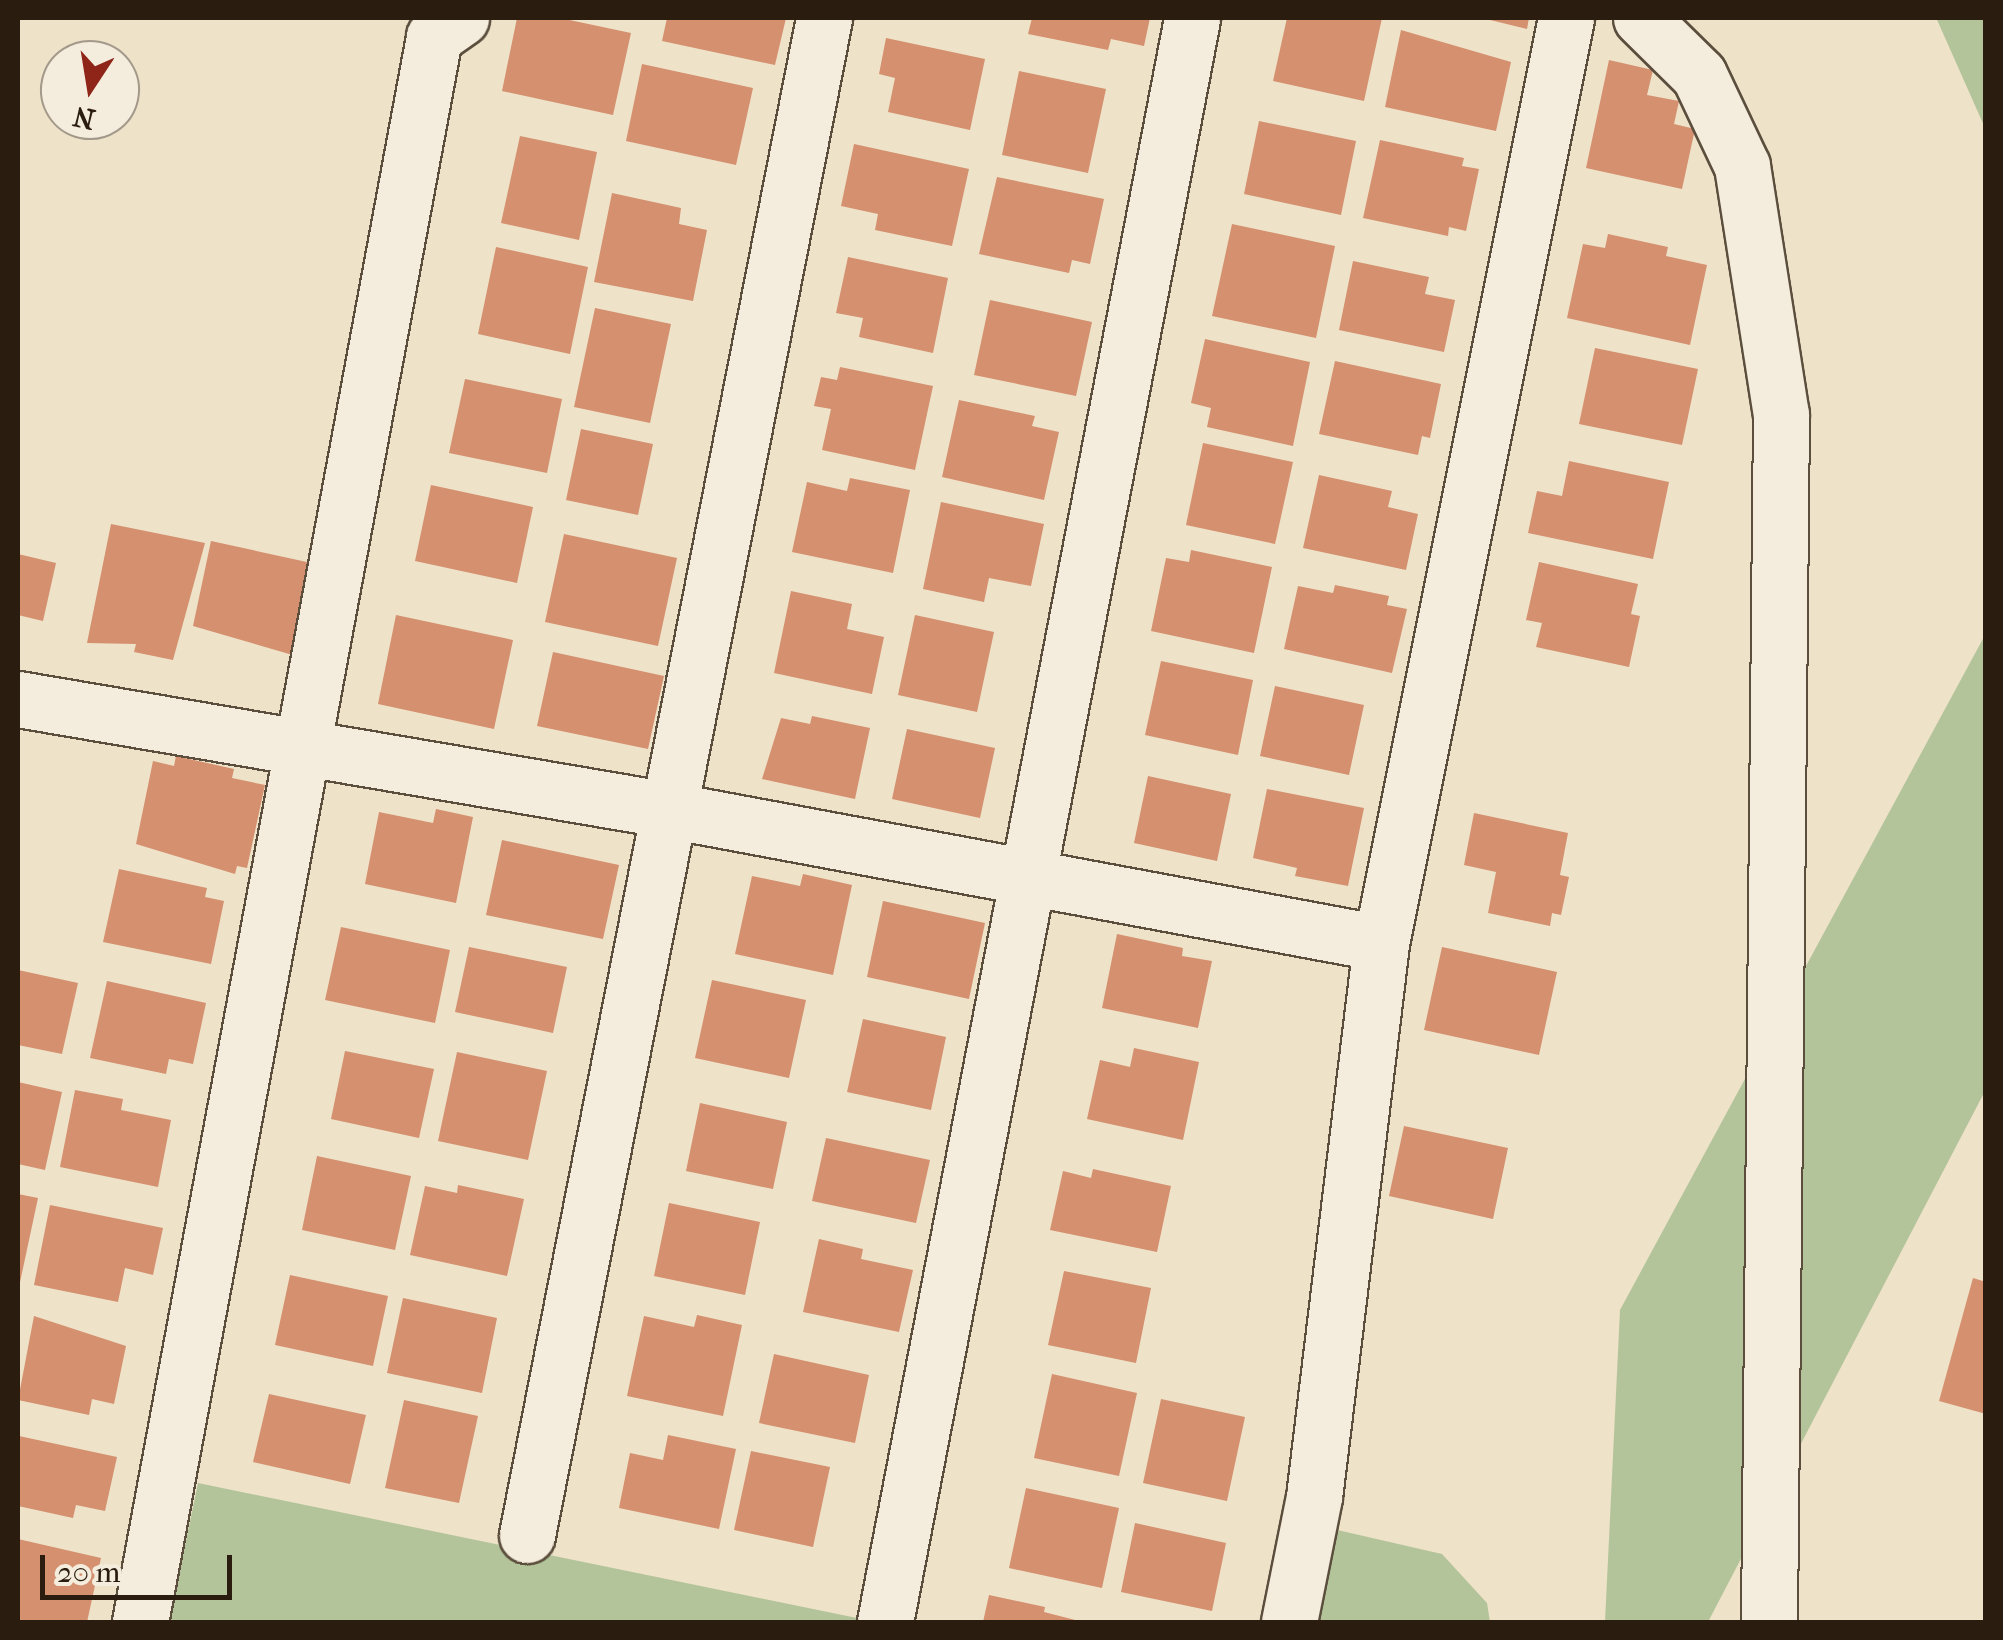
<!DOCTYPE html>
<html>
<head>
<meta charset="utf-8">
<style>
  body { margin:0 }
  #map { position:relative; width:2003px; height:1640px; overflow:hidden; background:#eee2c9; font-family:"IM FELL French Canon",serif }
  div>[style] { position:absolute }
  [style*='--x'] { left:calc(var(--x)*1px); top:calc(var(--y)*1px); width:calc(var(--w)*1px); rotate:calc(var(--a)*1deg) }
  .green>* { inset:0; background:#b4c49a }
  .building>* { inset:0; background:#d4906f }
  .roads { filter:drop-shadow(2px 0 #5b4e3d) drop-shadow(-2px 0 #5b4e3d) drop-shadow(0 2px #5b4e3d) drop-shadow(0 -2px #5b4e3d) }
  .street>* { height:55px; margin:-27.5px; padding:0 27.5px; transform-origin:27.5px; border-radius:27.5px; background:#f4ecdc }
  .secondary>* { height:55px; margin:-27.5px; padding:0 27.5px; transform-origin:27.5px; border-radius:27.5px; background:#f4ecdc }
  span { translate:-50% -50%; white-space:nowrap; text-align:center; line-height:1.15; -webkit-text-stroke:8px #f4ecdc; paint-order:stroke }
  .frame { position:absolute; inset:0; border:20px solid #2a1c0e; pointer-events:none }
  .north { position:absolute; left:40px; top:40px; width:100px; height:100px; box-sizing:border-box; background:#f4ecdc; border:2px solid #a3998a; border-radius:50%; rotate:192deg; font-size:28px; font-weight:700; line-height:40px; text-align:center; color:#2a1c0e }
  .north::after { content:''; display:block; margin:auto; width:35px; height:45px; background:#8f2418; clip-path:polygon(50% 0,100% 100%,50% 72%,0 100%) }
  .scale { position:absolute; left:40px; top:1555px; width:192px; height:45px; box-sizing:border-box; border:5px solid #2a1c0e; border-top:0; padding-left:12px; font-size:30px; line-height:35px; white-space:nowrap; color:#2a1c0e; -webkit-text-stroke:8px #f4ecdc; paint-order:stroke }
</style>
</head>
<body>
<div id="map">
  <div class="green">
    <i style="clip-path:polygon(1936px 18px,1985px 18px,1985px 128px,1938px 22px)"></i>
    <i style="clip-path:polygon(1985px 635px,1985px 1091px,1708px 1622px,1605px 1622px,1620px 1310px)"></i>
    <i style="clip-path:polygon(198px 1483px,857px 1618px,857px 1622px,169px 1622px)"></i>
    <i style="clip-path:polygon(1333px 1529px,1442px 1554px,1487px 1603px,1490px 1622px,1315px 1622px)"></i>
  </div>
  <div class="building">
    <i style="clip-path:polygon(517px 18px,560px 18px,631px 33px,613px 115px,502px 91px)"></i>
    <i style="clip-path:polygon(667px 18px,786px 18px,775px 65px,662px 41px)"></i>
    <i style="clip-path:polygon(1032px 18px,1150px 18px,1144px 46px,1111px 39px,1108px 50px,1028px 34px)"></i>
    <i style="clip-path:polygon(1287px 18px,1382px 18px,1364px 101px,1273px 81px)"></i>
    <i style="clip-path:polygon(1482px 18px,1529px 18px,1527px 29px)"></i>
    <i style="clip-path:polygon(1401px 30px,1511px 62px,1496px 131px,1385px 107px)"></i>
    <i style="clip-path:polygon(886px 38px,985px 59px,970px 130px,888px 112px,895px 78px,879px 74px)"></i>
    <i style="clip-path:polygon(1609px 60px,1653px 70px,1647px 95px,1679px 101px,1674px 124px,1695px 129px,1682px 189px,1586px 168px)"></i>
    <i style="clip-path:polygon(642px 64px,753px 88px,736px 165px,626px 141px)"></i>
    <i style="clip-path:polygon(1019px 71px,1106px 89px,1088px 173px,1002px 155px)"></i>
    <i style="clip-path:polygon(1259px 121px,1356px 141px,1341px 215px,1244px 194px)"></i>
    <i style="clip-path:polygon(520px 136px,597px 152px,579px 240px,501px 223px)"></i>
    <i style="clip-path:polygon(1380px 140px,1464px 158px,1462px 166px,1479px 169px,1466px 231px,1449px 227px,1448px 236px,1363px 218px)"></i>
    <i style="clip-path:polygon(854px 144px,969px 169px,952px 246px,875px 230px,878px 214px,841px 206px)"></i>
    <i style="clip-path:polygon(997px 177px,1104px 199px,1090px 264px,1072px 260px,1069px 273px,979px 254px)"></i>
    <i style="clip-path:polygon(612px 193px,681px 208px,679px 224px,707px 230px,693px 301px,594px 282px)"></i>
    <i style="clip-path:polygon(1232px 224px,1335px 246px,1316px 338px,1212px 316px)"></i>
    <i style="clip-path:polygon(1608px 234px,1668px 247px,1666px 256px,1707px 265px,1690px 345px,1567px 318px,1583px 244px,1605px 248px)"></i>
    <i style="clip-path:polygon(496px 247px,588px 267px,570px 354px,478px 334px)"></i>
    <i style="clip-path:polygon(848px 257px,948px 278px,933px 353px,859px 337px,863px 318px,836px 313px)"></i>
    <i style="clip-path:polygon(1353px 261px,1429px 277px,1425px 294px,1455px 300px,1444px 352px,1339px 330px)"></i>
    <i style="clip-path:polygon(990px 300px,1092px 322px,1076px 396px,974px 375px)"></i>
    <i style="clip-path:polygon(595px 308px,671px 324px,650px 423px,574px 407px)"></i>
    <i style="clip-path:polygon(1205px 339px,1310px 362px,1293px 446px,1207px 427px,1211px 408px,1191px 403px)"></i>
    <i style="clip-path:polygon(1595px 348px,1698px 369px,1682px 445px,1579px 424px)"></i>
    <i style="clip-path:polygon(1335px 361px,1441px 384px,1430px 438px,1422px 436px,1418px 455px,1319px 434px)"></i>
    <i style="clip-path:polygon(840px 367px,933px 386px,915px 470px,822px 450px,831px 409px,814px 406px,821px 377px,837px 380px)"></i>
    <i style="clip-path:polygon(465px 379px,562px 399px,547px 473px,449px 453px)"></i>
    <i style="clip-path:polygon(959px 400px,1035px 416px,1032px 426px,1059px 432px,1044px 500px,942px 477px)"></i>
    <i style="clip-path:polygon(581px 429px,653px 444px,638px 515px,566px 500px)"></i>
    <i style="clip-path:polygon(1203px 443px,1293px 462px,1275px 544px,1186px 525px)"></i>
    <i style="clip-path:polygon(1569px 461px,1669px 482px,1653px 559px,1528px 533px,1537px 491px,1562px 496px)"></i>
    <i style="clip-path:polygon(1319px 475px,1392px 491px,1388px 507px,1418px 514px,1406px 570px,1303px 548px)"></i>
    <i style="clip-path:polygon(850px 478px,910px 490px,893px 573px,792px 552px,807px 482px,847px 491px)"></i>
    <i style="clip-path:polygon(431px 485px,533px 507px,517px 583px,415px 561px)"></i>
    <i style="clip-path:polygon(941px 502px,1044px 524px,1031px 586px,989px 578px,984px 602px,923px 589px)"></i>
    <i style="clip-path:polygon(111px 524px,205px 543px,173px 660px,134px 652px,136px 644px,87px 643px)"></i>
    <i style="clip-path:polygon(564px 534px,677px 558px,658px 646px,545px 622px)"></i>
    <i style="clip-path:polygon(211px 541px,316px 564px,296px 656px,193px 626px)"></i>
    <i style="clip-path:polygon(1191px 550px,1272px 567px,1254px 653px,1151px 631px,1166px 558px,1189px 562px)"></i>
    <i style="clip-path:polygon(18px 554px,56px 563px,43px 621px,18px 615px)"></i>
    <i style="clip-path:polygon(1539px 562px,1638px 584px,1631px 614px,1640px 616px,1629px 667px,1536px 647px,1542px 623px,1526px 620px)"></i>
    <i style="clip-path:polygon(1335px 585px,1389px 596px,1387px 605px,1407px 609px,1392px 673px,1284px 649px,1298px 586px,1333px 593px)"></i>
    <i style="clip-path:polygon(791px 591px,852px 604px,847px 629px,884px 637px,872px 694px,774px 673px)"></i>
    <i style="clip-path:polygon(396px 615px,513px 640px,494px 729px,378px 704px)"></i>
    <i style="clip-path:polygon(915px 615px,994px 632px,977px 712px,898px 695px)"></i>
    <i style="clip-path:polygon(553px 652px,664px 676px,648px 749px,537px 726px)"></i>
    <i style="clip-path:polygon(1161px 661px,1253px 680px,1238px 755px,1145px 735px)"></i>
    <i style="clip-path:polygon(1275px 686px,1364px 705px,1349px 775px,1260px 756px)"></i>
    <i style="clip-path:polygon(812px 716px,870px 728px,855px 799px,762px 779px,781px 718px,810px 724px)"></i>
    <i style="clip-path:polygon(907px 729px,995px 748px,980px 818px,892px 799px)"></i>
    <i style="clip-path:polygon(176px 756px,234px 769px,232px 778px,265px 785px,247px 868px,237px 866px,235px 874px,136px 844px,153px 761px,174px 766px)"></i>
    <i style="clip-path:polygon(1148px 776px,1231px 794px,1217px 861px,1134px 843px)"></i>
    <i style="clip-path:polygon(1267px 789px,1364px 808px,1348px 886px,1295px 876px,1297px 868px,1253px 858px)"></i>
    <i style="clip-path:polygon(436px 809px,473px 817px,456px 903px,365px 884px,379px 812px,433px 823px)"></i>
    <i style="clip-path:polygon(1474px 813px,1568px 833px,1560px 875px,1569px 877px,1561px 915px,1552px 913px,1550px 926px,1488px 913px,1496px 872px,1464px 865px)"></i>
    <i style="clip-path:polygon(502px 840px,619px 865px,603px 939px,486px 915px)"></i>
    <i style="clip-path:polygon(119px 869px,207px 888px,205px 897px,224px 901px,211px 964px,103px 942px)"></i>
    <i style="clip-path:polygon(803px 874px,852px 885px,833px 975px,735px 954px,752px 876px,800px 886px)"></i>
    <i style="clip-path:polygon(883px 901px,985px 923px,969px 999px,867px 977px)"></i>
    <i style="clip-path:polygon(341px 927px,450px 950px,435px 1023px,325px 1000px)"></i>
    <i style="clip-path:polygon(1117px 934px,1183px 948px,1182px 956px,1212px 961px,1198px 1028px,1102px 1008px)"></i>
    <i style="clip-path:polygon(469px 947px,567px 967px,553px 1033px,455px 1012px)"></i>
    <i style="clip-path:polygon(1442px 947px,1557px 972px,1539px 1055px,1424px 1030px)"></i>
    <i style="clip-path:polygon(18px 970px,78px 983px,62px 1054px,18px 1045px)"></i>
    <i style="clip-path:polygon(712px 980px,806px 1000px,789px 1078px,695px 1058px)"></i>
    <i style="clip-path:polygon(107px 981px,206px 1003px,193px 1064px,169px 1059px,166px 1074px,90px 1058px)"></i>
    <i style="clip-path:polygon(863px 1019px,946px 1037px,931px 1110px,847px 1092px)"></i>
    <i style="clip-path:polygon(1134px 1048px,1199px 1062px,1183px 1140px,1087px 1119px,1100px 1060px,1130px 1067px)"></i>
    <i style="clip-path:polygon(345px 1051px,434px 1069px,419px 1138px,331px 1119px)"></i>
    <i style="clip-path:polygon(457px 1052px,547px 1071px,528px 1160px,438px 1141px)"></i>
    <i style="clip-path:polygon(18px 1082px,62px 1092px,45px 1170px,18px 1164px)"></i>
    <i style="clip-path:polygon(75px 1090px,123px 1099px,121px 1110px,171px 1120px,158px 1187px,60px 1167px)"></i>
    <i style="clip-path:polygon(700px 1103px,787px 1122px,773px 1189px,686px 1171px)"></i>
    <i style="clip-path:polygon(1404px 1126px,1508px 1148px,1493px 1219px,1389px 1196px)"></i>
    <i style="clip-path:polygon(826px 1138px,930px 1160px,916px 1223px,812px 1201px)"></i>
    <i style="clip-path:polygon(317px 1156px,411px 1176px,395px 1250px,302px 1230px)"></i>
    <i style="clip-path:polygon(1093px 1169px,1171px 1186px,1157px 1252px,1050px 1230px,1063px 1171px,1091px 1178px)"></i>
    <i style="clip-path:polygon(458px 1185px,524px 1199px,507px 1276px,410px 1255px,425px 1186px,457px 1193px)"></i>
    <i style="clip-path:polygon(18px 1194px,38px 1198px,19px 1287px,18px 1287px)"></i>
    <i style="clip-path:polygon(669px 1203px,760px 1222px,745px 1295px,654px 1276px)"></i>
    <i style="clip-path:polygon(50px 1205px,163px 1228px,153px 1275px,125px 1268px,118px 1302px,34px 1285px)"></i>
    <i style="clip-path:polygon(819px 1239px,863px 1249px,861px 1259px,913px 1270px,899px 1332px,803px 1312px)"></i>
    <i style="clip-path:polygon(1064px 1271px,1151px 1288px,1136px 1363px,1048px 1345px)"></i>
    <i style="clip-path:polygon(290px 1275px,388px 1296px,373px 1366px,275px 1345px)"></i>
    <i style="clip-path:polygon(1973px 1278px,1986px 1282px,1986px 1414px,1939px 1401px)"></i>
    <i style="clip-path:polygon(403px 1298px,497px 1318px,482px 1393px,387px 1373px)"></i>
    <i style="clip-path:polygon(697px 1315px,742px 1325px,723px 1416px,627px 1396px,644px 1316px,694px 1327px)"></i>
    <i style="clip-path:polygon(34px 1316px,126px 1346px,114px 1404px,92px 1399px,89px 1415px,18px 1400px)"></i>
    <i style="clip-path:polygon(774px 1354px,869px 1375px,855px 1443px,759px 1423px)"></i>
    <i style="clip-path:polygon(1052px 1374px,1137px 1393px,1119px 1476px,1034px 1458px)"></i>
    <i style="clip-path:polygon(269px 1394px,366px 1415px,350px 1484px,253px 1462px)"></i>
    <i style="clip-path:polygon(1161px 1399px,1245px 1417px,1227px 1501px,1143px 1483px)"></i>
    <i style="clip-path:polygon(404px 1400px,478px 1416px,459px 1503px,385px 1488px)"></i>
    <i style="clip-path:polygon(668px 1435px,736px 1449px,719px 1529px,619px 1508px,630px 1453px,663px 1460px)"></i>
    <i style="clip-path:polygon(19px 1436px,117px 1457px,105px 1511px,76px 1505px,73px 1518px,18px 1506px)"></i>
    <i style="clip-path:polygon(751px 1451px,830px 1467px,813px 1547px,734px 1530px)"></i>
    <i style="clip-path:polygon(1026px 1488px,1119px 1508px,1102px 1588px,1009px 1568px)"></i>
    <i style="clip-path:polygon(1135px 1523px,1226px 1543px,1212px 1611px,1121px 1592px)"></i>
    <i style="clip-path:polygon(18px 1539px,101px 1558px,87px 1622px,18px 1622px)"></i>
    <i style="clip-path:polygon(989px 1595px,1045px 1607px,1044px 1612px,1083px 1622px,983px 1622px)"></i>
  </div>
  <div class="roads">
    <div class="street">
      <i style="--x:1641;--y:18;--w:81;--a:44.5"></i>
      <i style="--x:1699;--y:75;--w:101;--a:64.7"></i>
      <i style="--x:1742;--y:166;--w:251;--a:81.1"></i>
      <i style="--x:1781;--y:414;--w:1208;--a:90.57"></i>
      <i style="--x:18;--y:699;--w:660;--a:9.68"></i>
      <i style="--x:669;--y:810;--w:724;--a:10.58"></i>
      <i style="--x:527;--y:1535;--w:1546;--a:-78.92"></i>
      <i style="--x:140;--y:1622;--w:1612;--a:-79.49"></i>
      <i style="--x:434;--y:37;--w:33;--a:-35"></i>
      <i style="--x:1289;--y:1622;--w:127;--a:-78.7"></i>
      <i style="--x:1314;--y:1497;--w:558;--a:-83.1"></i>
      <i style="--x:1381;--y:943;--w:943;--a:-78.69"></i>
    </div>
    <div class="secondary">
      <i style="--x:885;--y:1622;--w:1633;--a:-79.16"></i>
    </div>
  </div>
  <div class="frame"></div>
  <div class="north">N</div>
  <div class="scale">20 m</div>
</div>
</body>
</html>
